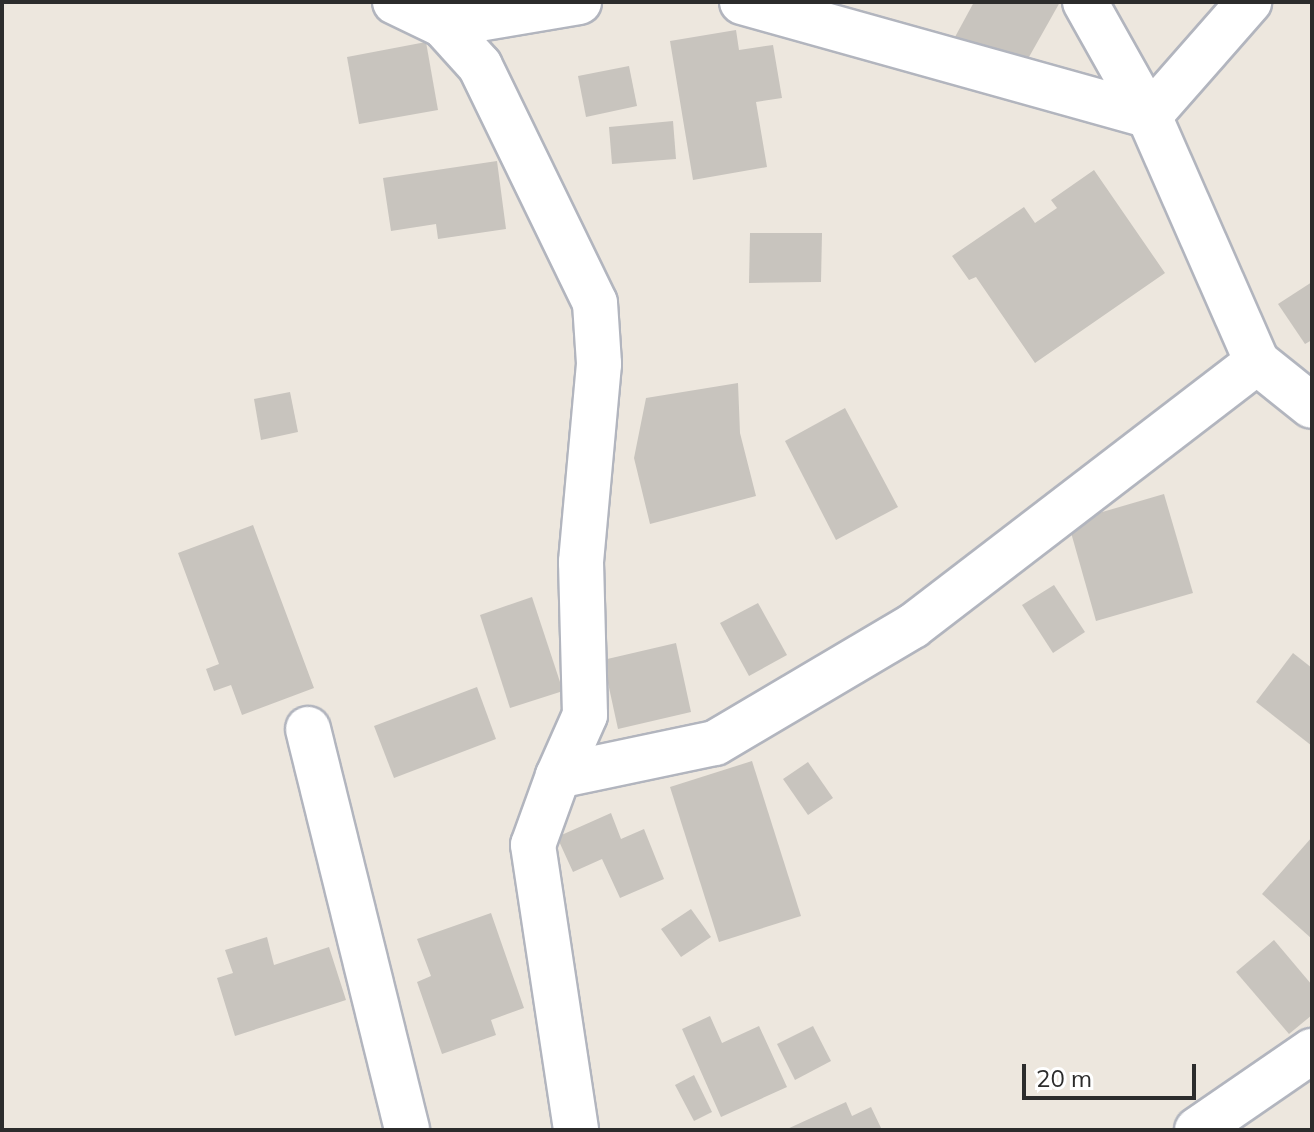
<!DOCTYPE html>
<html>
<head>
<meta charset="utf-8">
<style>
  body { margin:0 }
  #map { position:relative; width:1314px; height:1132px; overflow:hidden; background:#ede7de; font-family:Mulish,sans-serif }
  div>[style] { position:absolute }
  [style*='--x'] { left:calc(var(--x)*1px); top:calc(var(--y)*1px); width:calc(var(--w)*1px); rotate:calc(var(--a)*1deg) }
  .building>* { inset:0; background:#c8c4be }
  .roads { filter:drop-shadow(2px 0 #b2b5be) drop-shadow(-2px 0 #b2b5be) drop-shadow(0 2px #b2b5be) drop-shadow(0 -2px #b2b5be) }
  .street>* { height:44px; margin:-22px; padding:0 22px; transform-origin:22px; border-radius:22px; background:#fff }
  span { translate:-50% -50%; white-space:nowrap; text-align:center; line-height:1.15; -webkit-text-stroke:8px #fff; paint-order:stroke }
  .frame { position:absolute; inset:0; border:4px solid #2c2c2c; pointer-events:none }
  .scale { position:absolute; left:1022px; top:1064px; width:174px; height:36px; box-sizing:border-box; border:4px solid #2c2c2c; border-top:0; padding-left:10px; font-size:24px; line-height:28px; white-space:nowrap; color:#2c2c2c; -webkit-text-stroke:6px #fff; paint-order:stroke }
</style>
</head>
<body>
<div id="map">
  <div class="building">
    <i style="clip-path:polygon(974px 2px,1060px 2px,1020px 73px,955px 37px)"></i>
    <i style="clip-path:polygon(736px 30px,739px 50px,773px 45px,782px 98px,756px 102px,767px 167px,693px 180px,670px 41px)"></i>
    <i style="clip-path:polygon(426px 42px,438px 110px,359px 124px,347px 57px)"></i>
    <i style="clip-path:polygon(629px 66px,637px 106px,586px 117px,578px 76px)"></i>
    <i style="clip-path:polygon(673px 121px,676px 159px,612px 164px,609px 127px)"></i>
    <i style="clip-path:polygon(497px 161px,506px 229px,438px 239px,436px 224px,391px 231px,383px 178px)"></i>
    <i style="clip-path:polygon(1094px 170px,1165px 273px,1035px 363px,976px 277px,969px 280px,952px 256px,1024px 207px,1035px 223px,1057px 208px,1051px 200px)"></i>
    <i style="clip-path:polygon(750px 233px,822px 233px,821px 282px,749px 283px)"></i>
    <i style="clip-path:polygon(1312px 282px,1312px 340px,1305px 344px,1278px 304px)"></i>
    <i style="clip-path:polygon(738px 383px,740px 433px,756px 496px,650px 524px,634px 458px,646px 398px)"></i>
    <i style="clip-path:polygon(290px 392px,298px 432px,261px 440px,254px 399px)"></i>
    <i style="clip-path:polygon(845px 408px,898px 507px,836px 540px,785px 441px)"></i>
    <i style="clip-path:polygon(1164px 494px,1193px 593px,1096px 621px,1068px 522px)"></i>
    <i style="clip-path:polygon(253px 525px,314px 688px,242px 715px,231px 685px,214px 691px,206px 669px,219px 664px,178px 553px)"></i>
    <i style="clip-path:polygon(1054px 585px,1085px 632px,1053px 653px,1022px 605px)"></i>
    <i style="clip-path:polygon(532px 597px,563px 691px,510px 708px,480px 615px)"></i>
    <i style="clip-path:polygon(758px 603px,787px 655px,749px 676px,720px 623px)"></i>
    <i style="clip-path:polygon(676px 643px,691px 712px,618px 729px,603px 660px)"></i>
    <i style="clip-path:polygon(1293px 653px,1312px 668px,1312px 746px,1256px 702px)"></i>
    <i style="clip-path:polygon(477px 687px,496px 739px,394px 778px,374px 726px)"></i>
    <i style="clip-path:polygon(752px 761px,801px 916px,719px 942px,670px 787px)"></i>
    <i style="clip-path:polygon(808px 762px,833px 798px,808px 815px,783px 779px)"></i>
    <i style="clip-path:polygon(611px 813px,621px 839px,644px 829px,664px 879px,620px 898px,602px 859px,573px 872px,557px 837px)"></i>
    <i style="clip-path:polygon(1312px 837px,1312px 939px,1262px 894px)"></i>
    <i style="clip-path:polygon(691px 909px,711px 937px,681px 957px,661px 929px)"></i>
    <i style="clip-path:polygon(491px 913px,524px 1008px,491px 1020px,496px 1035px,442px 1054px,417px 982px,431px 976px,417px 939px)"></i>
    <i style="clip-path:polygon(267px 937px,274px 965px,329px 947px,346px 1000px,235px 1036px,217px 978px,233px 973px,225px 950px)"></i>
    <i style="clip-path:polygon(1274px 940px,1312px 985px,1312px 1015px,1289px 1034px,1236px 972px)"></i>
    <i style="clip-path:polygon(710px 1016px,722px 1043px,759px 1026px,787px 1087px,721px 1117px,682px 1029px)"></i>
    <i style="clip-path:polygon(813px 1026px,831px 1061px,795px 1080px,777px 1044px)"></i>
    <i style="clip-path:polygon(694px 1075px,712px 1112px,694px 1121px,675px 1085px)"></i>
    <i style="clip-path:polygon(846px 1102px,852px 1116px,871px 1107px,882px 1130px,785px 1130px)"></i>
  </div>
  <div class="roads">
    <div class="street">
      <i style="--x:395;--y:2;--w:53;--a:25.6"></i>
      <i style="--x:443;--y:25;--w:138;--a:-9.6"></i>
      <i style="--x:438;--y:2;--w:24;--a:78"></i>
      <i style="--x:443;--y:25;--w:55;--a:47.9"></i>
      <i style="--x:480;--y:66;--w:263;--a:64.1"></i>
      <i style="--x:595;--y:303;--w:61;--a:86.2"></i>
      <i style="--x:599;--y:364;--w:199;--a:95.2"></i>
      <i style="--x:581;--y:562;--w:153;--a:88.5"></i>
      <i style="--x:585;--y:715;--w:67;--a:113.9"></i>
      <i style="--x:558;--y:776;--w:73;--a:109.9"></i>
      <i style="--x:533;--y:845;--w:288;--a:81.4"></i>
      <i style="--x:742;--y:2;--w:423;--a:15.6"></i>
      <i style="--x:1149;--y:116;--w:152;--a:-48.7"></i>
      <i style="--x:1085;--y:2;--w:131;--a:60.7"></i>
      <i style="--x:1149;--y:116;--w:269;--a:66.3"></i>
      <i style="--x:1257;--y:362;--w:70;--a:38.7"></i>
      <i style="--x:308;--y:729;--w:413;--a:76.1"></i>
      <i style="--x:558;--y:776;--w:160;--a:-11.9"></i>
      <i style="--x:715;--y:743;--w:230;--a:-30.6"></i>
      <i style="--x:913;--y:626;--w:434;--a:-37.5"></i>
      <i style="--x:1197;--y:1130;--w:140;--a:-34.5"></i>
    </div>
  </div>
  <div class="frame"></div>
  <div class="scale">20 m</div>
</div>
</body>
</html>
